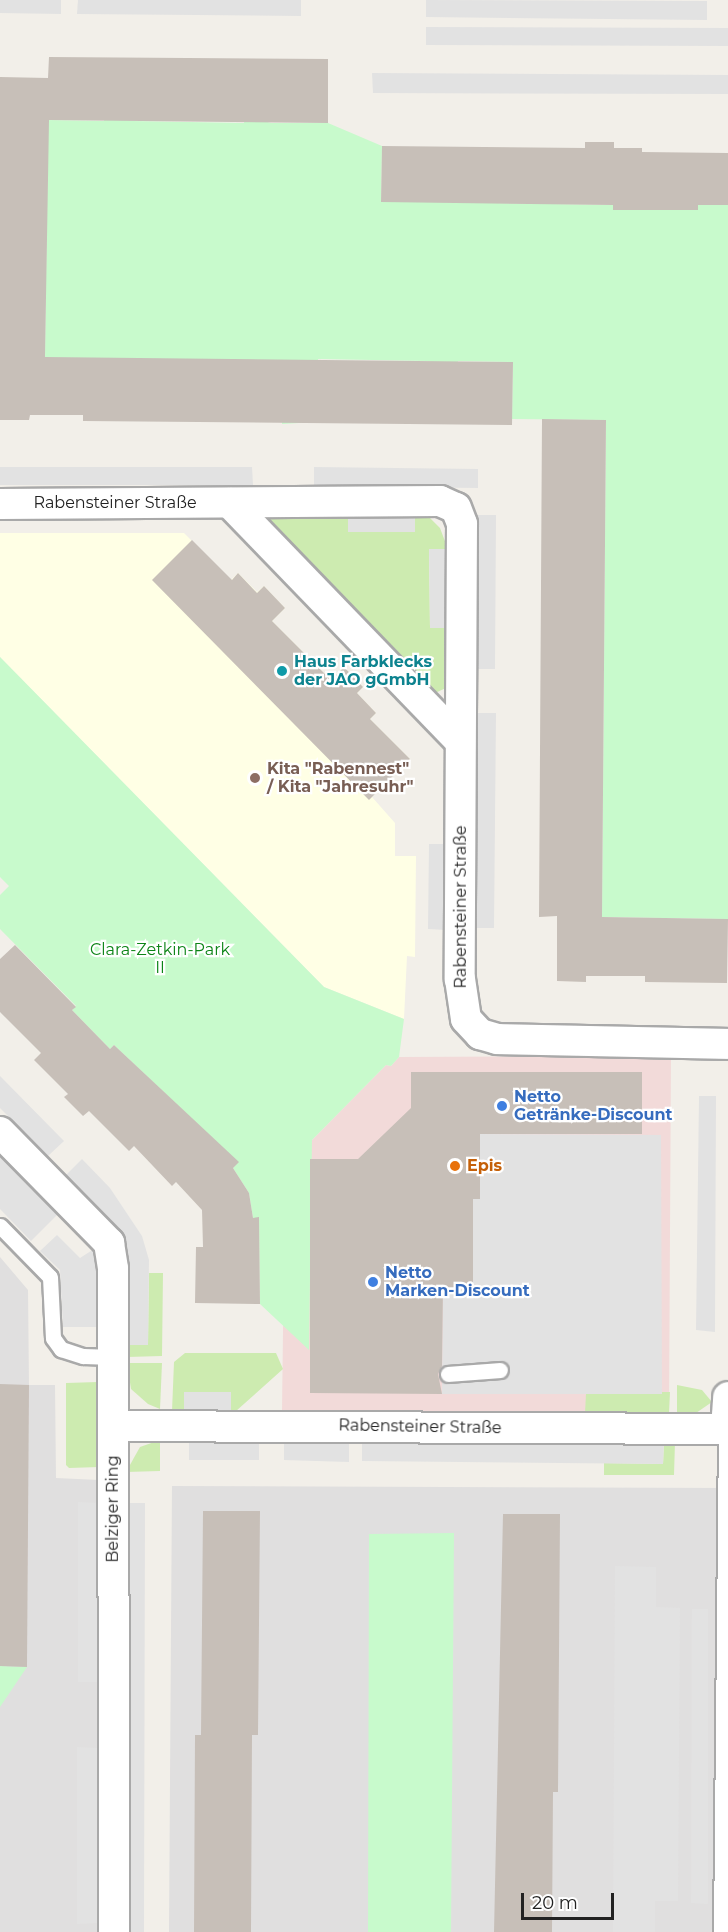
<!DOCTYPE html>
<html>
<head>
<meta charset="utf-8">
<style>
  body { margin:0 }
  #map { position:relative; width:728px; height:1932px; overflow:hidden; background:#f2efe9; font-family:Montserrat,sans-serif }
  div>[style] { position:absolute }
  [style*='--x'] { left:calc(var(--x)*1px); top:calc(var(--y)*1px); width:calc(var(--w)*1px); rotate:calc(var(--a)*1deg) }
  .residential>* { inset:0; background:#e0dfdf }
  .commercial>* { inset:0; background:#f2dad9 }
  .education>* { inset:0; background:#ffffe5 }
  .grass>* { inset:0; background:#cdebb0 }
  .park>* { inset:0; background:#c8facc }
  .parking>* { inset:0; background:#e2e2e2 }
  .building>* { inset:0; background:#c7bfb8 }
  .roads { filter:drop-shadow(2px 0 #a9a9a9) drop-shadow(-2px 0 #a9a9a9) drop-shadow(0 2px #a9a9a9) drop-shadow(0 -2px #a9a9a9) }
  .lane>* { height:15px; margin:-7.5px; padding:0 7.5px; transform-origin:7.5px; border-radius:7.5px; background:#fff }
  .street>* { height:30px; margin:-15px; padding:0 15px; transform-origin:15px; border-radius:15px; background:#fff }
  .dots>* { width:16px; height:16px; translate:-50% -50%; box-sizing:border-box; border:3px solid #fff; border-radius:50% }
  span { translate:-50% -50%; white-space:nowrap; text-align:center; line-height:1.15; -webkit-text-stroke:4.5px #fff; paint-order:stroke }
  .street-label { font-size:16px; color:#222 }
  .culture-label { font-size:16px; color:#0d838f; font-weight:700 }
  .left { translate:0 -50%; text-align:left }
  .education-label { font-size:16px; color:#785e54; font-weight:700 }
  .park-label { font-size:16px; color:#0c8416 }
  .shop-label { font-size:16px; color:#366cbe; font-weight:700 }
  .food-label { font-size:16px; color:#c56008; font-weight:700 }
  .scale { position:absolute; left:521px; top:1893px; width:93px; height:27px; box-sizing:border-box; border:3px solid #222; border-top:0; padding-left:8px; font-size:18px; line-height:21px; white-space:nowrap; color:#222; -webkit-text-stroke:4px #fff; paint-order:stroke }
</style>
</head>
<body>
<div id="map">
  <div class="residential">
    <i style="clip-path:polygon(0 1257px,28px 1290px,29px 1385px,55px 1385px,56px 1478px,99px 1480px,98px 1932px,0 1932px)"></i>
    <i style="clip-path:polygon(172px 1486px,728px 1488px,728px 1932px,169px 1932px)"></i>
  </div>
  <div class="commercial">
    <i style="clip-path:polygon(671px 1056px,669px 1413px,282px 1410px,285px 1176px,312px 1140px,386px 1065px,391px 1066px,399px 1057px)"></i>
  </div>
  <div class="education">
    <i style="clip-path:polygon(0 533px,184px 533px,231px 580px,238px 573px,257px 592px,264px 586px,285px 608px,272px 621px,330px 679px,344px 667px,363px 687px,357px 693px,376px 713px,370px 719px,410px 759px,372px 797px,395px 823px,395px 856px,416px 856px,415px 957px,407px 956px,404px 1019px,324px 987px,0 657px)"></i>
  </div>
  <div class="grass">
    <i style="clip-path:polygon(415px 512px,428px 516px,440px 528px,446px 544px,447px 549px,429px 549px,430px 628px,447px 628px,448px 687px,433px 694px,261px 514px,348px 513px,348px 532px,415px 531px)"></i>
    <i style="clip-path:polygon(149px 1273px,163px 1273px,162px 1356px,127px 1357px,127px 1345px,148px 1345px)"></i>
    <i style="clip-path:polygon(185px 1353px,276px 1353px,283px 1369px,236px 1411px,231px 1411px,231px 1392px,185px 1392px,184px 1411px,172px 1411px,174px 1362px)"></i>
    <i style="clip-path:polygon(127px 1363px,162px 1363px,160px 1409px,148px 1404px,131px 1389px)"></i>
    <i style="clip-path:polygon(98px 1382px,99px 1467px,69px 1468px,66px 1465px,66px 1383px)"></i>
    <i style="clip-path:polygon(677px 1385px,702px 1390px,712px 1402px,696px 1413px,677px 1413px)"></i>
    <i style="clip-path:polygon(662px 1392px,670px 1392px,669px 1413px,585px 1413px,586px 1394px)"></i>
    <i style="clip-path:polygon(160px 1440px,160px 1471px,126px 1472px,140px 1447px)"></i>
    <i style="clip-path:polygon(664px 1442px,675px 1442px,674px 1475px,604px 1475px,604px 1463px,663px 1464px)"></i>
  </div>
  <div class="park">
    <i style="clip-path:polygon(104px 115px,133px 121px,244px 123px,244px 116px,271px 123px,328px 123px,382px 146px,381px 201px,613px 205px,613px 210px,698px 210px,698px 205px,728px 205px,728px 919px,602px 917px,606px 420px,512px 419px,513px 362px,458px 361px,457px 367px,427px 361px,318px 359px,316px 422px,282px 424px,283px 361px,45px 358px,48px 120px,104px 121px)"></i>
    <i style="clip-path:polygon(0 657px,324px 987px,404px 1019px,399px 1057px,391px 1066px,386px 1065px,312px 1140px,309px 1350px,260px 1304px,259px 1218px,253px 1218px,249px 1193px,233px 1168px,238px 1162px,114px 1045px,110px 1049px,72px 1010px,76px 1006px,0 929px,0 895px,9px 886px,0 877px)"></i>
    <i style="clip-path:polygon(454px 1533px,451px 1932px,368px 1932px,369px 1534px)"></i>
    <i style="clip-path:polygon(0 1666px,27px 1667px,0 1707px)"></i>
  </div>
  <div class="parking">
    <i style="clip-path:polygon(0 0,61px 0,61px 14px,0 13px)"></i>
    <i style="clip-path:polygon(78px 0,301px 0,301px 16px,77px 14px)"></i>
    <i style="clip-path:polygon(426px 0,707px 1px,707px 20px,426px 17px)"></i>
    <i style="clip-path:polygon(426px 27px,728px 28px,728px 46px,426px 45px)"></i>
    <i style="clip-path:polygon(372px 73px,728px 75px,728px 94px,373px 93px)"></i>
    <i style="clip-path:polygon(0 467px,252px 467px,253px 485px,0 485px)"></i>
    <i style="clip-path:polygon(314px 467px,478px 469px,478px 488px,314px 486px)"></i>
    <i style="clip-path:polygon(415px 512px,415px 532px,348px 532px,348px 513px)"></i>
    <i style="clip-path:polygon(478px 515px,496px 515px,495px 669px,476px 669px)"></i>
    <i style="clip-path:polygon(429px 549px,447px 549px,447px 628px,430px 628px)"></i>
    <i style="clip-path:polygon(477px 713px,496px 713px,494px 928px,476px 928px)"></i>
    <i style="clip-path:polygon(429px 844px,448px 844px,446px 930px,428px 929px)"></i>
    <i style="clip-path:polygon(0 1076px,64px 1141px,48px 1156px,0 1108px)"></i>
    <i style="clip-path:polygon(699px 1096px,716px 1096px,715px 1332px,696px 1330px)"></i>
    <i style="clip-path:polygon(480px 1134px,661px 1135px,662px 1394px,442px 1394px,443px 1287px,473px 1287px,473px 1199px,480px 1199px)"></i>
    <i style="clip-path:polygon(0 1149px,61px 1211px,31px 1241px,0 1209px)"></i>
    <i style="clip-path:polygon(82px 1159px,110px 1188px,142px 1236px,149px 1260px,148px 1345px,127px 1345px,127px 1260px,122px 1241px,107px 1216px,66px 1175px)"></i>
    <i style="clip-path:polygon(57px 1235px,80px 1258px,94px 1249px,99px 1267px,99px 1327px,63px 1327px,60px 1270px,40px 1251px)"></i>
    <i style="clip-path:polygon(184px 1392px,231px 1392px,231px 1411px,184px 1411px)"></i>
    <i style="clip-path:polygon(189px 1441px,259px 1441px,259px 1460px,189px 1460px)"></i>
    <i style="clip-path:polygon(284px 1442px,349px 1443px,349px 1462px,284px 1460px)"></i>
    <i style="clip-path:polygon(664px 1442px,663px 1464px,362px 1461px,362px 1443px)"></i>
    <i style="clip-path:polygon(78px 1502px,98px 1503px,97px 1682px,78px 1682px)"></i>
    <i style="clip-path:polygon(126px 1503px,145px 1503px,144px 1932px,125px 1932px)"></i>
    <i style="clip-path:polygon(615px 1566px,656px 1567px,656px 1607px,680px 1608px,678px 1901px,655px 1901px,655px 1932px,613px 1932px)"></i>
    <i style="clip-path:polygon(692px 1609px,708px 1609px,708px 1904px,691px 1903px)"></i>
    <i style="clip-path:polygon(77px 1747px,97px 1748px,98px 1923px,77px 1924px)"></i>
  </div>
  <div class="building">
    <i style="clip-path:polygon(49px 57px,328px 59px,328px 123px,49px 120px,45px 357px,513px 362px,512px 425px,83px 421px,83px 415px,30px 415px,29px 420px,0 420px,0 77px,48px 78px)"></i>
    <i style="clip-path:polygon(585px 142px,614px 142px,614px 148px,642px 148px,642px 152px,728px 153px,728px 205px,698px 205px,698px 210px,613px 210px,613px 205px,381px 202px,382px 146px,585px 148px)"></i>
    <i style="clip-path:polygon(542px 419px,606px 420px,602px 917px,728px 919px,727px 983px,645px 982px,645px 976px,586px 976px,586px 982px,557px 981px,557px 916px,539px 917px)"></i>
    <i style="clip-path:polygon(192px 540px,232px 580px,238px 573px,257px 593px,264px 586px,285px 608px,272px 621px,331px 680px,344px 667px,363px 687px,357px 693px,376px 713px,370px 719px,410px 759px,369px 800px,152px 580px)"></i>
    <i style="clip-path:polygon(15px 945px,76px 1007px,72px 1010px,110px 1049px,114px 1045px,239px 1162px,233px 1168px,249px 1193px,253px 1218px,259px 1217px,260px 1304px,195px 1303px,196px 1247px,203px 1247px,202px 1210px,176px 1182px,172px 1186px,134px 1146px,129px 1151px,89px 1111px,83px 1116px,64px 1097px,68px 1094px,34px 1060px,41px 1053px,0 1012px,0 959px)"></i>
    <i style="clip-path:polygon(411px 1072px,642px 1072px,642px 1134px,480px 1134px,480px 1199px,473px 1199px,473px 1287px,443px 1287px,442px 1366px,438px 1374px,442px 1394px,310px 1393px,310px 1159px,358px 1159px,411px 1108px)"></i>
    <i style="clip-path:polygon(0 1384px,29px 1385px,27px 1667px,0 1666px)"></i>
    <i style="clip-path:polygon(203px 1511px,260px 1511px,258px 1735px,252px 1735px,251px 1932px,194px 1932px,195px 1735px,201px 1735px)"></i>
    <i style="clip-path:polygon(503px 1514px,560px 1514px,558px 1792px,553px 1792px,552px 1932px,494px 1932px)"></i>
  </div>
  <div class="roads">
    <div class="lane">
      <i style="--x:0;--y:1226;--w:71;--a:45.6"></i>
      <i style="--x:50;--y:1277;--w:61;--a:87.2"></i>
      <i style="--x:53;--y:1338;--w:14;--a:54"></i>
      <i style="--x:61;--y:1349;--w:23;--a:18"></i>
      <i style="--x:83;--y:1356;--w:30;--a:2"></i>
      <i style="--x:448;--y:1374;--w:52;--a:-4.4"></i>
      <i style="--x:721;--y:1932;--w:503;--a:-89.43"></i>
    </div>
    <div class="street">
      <i style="--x:230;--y:503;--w:331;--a:46"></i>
      <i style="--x:0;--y:504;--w:440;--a:-0.4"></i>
      <i style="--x:440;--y:501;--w:17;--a:24"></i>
      <i style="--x:456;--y:508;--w:17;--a:69"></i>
      <i style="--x:462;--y:524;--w:455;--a:90.3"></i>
      <i style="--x:460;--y:979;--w:40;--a:81.5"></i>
      <i style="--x:466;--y:1019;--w:21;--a:47"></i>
      <i style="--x:480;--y:1034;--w:18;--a:16"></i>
      <i style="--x:497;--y:1039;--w:231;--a:1.2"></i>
      <i style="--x:0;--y:1132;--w:156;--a:45.5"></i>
      <i style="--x:109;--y:1243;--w:26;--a:81"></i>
      <i style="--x:113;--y:1269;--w:663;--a:89.91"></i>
      <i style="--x:113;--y:1426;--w:615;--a:0.28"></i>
      <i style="--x:726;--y:1429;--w:32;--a:-86"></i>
    </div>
  </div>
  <div class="dots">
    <i style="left:282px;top:671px;background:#0f9aa8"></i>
    <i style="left:255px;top:778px;background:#8d6e63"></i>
    <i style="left:502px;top:1106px;background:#3f7fe0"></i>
    <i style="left:455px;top:1166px;background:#e8710a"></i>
    <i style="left:373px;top:1282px;background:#3f7fe0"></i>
  </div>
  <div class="street-label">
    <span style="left:115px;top:503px">Rabensteiner Straße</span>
    <span style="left:461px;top:907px;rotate:-90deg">Rabensteiner Straße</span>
    <span style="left:420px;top:1427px;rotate:1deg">Rabensteiner Straße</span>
    <span style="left:113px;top:1509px;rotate:-90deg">Belziger Ring</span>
  </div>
  <div class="culture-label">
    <span class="left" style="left:294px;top:671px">Haus Farbklecks<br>der JAO gGmbH</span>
  </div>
  <div class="education-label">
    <span class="left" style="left:267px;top:778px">Kita "Rabennest"<br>/ Kita "Jahresuhr"</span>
  </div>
  <div class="park-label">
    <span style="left:160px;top:959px">Clara-Zetkin-Park<br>II</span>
  </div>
  <div class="shop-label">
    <span class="left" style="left:514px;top:1106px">Netto<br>Getränke-Discount</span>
    <span class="left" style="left:385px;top:1282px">Netto<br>Marken-Discount</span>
  </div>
  <div class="food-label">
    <span class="left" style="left:467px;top:1166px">Epis</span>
  </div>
  <div class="scale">20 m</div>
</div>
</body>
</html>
